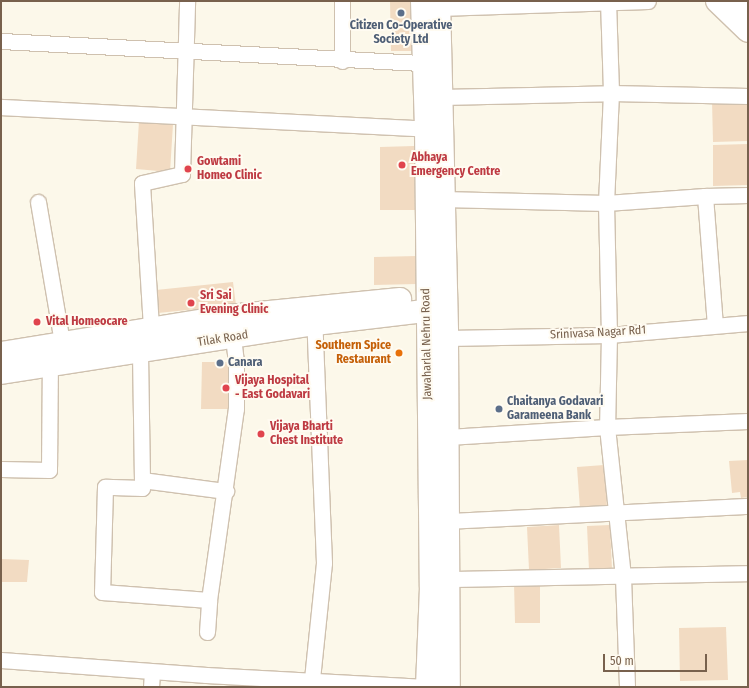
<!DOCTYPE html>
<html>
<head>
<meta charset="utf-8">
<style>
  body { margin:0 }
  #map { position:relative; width:749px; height:688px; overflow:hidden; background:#fcf8ea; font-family:"Fira Sans Condensed",sans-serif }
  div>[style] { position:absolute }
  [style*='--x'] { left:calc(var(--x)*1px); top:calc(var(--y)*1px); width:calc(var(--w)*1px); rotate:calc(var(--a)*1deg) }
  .building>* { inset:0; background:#f2dbc2 }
  .roads { filter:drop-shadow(1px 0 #cfc1af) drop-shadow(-1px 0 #cfc1af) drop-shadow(0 1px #cfc1af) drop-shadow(0 -1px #cfc1af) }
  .street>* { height:15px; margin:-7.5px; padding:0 7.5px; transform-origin:7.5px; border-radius:7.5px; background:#fff }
  .secondary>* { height:22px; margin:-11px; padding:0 11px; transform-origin:11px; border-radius:11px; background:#fff }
  .dots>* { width:11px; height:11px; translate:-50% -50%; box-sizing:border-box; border:2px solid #fffbf1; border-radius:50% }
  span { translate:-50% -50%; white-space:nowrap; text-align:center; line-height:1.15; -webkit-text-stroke:4px #fffbf1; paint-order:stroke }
  .service-label { font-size:12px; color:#4e5e75; font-weight:700 }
  .left { translate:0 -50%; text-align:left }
  .health-label { font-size:12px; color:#be3a42; font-weight:700 }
  .street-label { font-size:12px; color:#78614d }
  .food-label { font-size:12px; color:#c56008; font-weight:700 }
  .right { translate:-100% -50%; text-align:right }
  .frame { position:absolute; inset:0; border:2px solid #78614d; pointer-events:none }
  .scale { position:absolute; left:603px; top:654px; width:104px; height:18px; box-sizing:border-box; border:2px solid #78614d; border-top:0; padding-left:5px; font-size:12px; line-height:14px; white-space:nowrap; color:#78614d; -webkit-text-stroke:3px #fffbf1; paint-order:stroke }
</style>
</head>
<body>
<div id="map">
  <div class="building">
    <i style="clip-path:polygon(390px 1px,411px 1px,412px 51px,391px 51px)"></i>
    <i style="clip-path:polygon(748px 100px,748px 141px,713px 142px,712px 101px)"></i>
    <i style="clip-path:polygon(139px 121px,173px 124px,170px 172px,136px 169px)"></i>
    <i style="clip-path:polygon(748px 144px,748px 185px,713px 186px,713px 145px)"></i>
    <i style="clip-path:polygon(414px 146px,415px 210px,380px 210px,380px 147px)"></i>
    <i style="clip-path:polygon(417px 256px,417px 284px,374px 285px,374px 257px)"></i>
    <i style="clip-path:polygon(233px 282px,236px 305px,158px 313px,156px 290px)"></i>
    <i style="clip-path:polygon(202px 362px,236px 362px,236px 409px,201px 409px)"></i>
    <i style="clip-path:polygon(748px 460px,748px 497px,741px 498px,740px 492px,732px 493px,729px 461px)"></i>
    <i style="clip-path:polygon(604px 465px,607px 507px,580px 509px,577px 467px)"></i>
    <i style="clip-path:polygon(559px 525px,561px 568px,529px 570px,527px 527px)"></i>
    <i style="clip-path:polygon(610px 525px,612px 569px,589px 570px,587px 526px)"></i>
    <i style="clip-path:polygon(1px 559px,29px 560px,27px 582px,1px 582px)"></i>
    <i style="clip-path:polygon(514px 583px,540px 583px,540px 623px,515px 623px)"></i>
    <i style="clip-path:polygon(726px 627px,728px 680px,680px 681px,679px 628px)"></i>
  </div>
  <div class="roads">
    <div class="street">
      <i style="--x:342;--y:1;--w:60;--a:90"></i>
      <i style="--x:608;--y:1;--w:92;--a:88.1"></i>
      <i style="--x:611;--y:93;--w:110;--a:92.6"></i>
      <i style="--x:606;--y:203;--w:132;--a:88.7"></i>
      <i style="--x:609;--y:335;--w:92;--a:91.2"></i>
      <i style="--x:607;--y:427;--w:151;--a:83.9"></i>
      <i style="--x:623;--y:577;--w:110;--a:87.9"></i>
      <i style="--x:439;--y:8;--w:209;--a:-1.9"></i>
      <i style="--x:1;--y:41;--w:433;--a:3"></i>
      <i style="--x:441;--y:97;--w:170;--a:-1.3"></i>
      <i style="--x:611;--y:93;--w:137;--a:1.3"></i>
      <i style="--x:1;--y:107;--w:435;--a:2.9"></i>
      <i style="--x:705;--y:196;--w:129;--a:85.6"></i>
      <i style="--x:442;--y:199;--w:164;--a:1.4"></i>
      <i style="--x:606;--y:203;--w:99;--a:-4"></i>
      <i style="--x:705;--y:196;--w:43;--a:-1.3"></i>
      <i style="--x:38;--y:202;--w:143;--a:80.3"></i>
      <i style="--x:151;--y:327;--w:144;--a:-93.6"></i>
      <i style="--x:142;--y:183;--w:41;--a:-12.7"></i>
      <i style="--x:182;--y:174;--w:173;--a:-88.3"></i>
      <i style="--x:447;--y:338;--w:162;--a:-1.1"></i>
      <i style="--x:609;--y:335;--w:140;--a:-4.9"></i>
      <i style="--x:140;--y:353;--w:127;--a:89.1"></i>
      <i style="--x:142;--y:480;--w:85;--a:7.5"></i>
      <i style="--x:448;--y:437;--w:159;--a:-3.6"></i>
      <i style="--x:607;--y:427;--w:141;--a:-2.4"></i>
      <i style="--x:1;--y:469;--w:48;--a:1.2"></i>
      <i style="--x:49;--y:470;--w:105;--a:-89.5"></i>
      <i style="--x:142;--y:480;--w:8;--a:90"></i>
      <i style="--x:142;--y:488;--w:37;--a:-178"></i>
      <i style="--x:105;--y:487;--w:105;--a:91.6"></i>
      <i style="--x:102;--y:592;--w:107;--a:4.3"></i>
      <i style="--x:448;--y:521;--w:300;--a:-2.9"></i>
      <i style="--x:448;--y:579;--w:300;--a:-1.1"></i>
      <i style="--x:207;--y:632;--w:32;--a:-86"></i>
      <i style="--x:209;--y:600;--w:193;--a:-82"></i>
      <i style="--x:236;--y:409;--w:47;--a:-90"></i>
      <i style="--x:236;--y:362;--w:35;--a:-97"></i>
      <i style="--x:1;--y:660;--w:206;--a:4.2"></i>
      <i style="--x:206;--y:675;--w:220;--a:3.1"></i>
      <i style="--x:312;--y:679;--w:117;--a:-84.1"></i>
      <i style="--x:324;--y:563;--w:248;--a:-92.3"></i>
      <i style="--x:151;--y:687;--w:15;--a:-86"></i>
    </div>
    <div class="secondary">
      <i style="--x:422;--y:1;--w:127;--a:88.2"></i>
      <i style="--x:426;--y:128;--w:459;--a:89.4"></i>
      <i style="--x:431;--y:587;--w:100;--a:92.3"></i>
      <i style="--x:439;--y:1;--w:337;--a:88.6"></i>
      <i style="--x:447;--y:338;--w:349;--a:89.7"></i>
      <i style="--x:717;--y:1;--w:43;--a:44.1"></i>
      <i style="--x:743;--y:1;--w:7;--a:45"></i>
      <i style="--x:1;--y:353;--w:231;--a:-9.2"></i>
      <i style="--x:229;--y:316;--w:172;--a:-5.7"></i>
      <i style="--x:1;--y:373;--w:318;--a:-8.9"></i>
      <i style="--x:315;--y:324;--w:127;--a:-6.8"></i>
    </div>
  </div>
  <div class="dots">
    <i style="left:401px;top:13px;background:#5c6f8a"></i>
    <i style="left:402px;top:165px;background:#e0444e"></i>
    <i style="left:188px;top:169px;background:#e0444e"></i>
    <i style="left:191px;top:303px;background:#e0444e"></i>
    <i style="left:37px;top:322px;background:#e0444e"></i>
    <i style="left:399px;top:353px;background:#e8710a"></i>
    <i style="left:220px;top:363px;background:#5c6f8a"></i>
    <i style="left:226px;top:388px;background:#e0444e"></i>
    <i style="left:499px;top:409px;background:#5c6f8a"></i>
    <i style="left:261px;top:434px;background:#e0444e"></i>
  </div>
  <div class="service-label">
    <span style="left:401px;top:33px">Citizen Co-Operative<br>Society Ltd</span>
    <span class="left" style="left:228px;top:363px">Canara</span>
    <span class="left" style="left:507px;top:409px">Chaitanya Godavari<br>Garameena Bank</span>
  </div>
  <div class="health-label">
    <span class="left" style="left:411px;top:165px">Abhaya<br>Emergency Centre</span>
    <span class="left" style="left:197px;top:169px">Gowtami<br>Homeo Clinic</span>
    <span class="left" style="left:200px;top:303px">Sri Sai<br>Evening Clinic</span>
    <span class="left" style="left:46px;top:322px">Vital Homeocare</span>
    <span class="left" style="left:235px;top:388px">Vijaya Hospital<br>- East Godavari</span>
    <span class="left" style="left:270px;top:434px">Vijaya Bharti<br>Chest Institute</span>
  </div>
  <div class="street-label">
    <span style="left:598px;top:333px;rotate:-3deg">Srinivasa Nagar Rd1</span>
    <span style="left:223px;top:339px;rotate:-9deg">Tilak Road</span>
    <span style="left:427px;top:344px;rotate:-91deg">Jawaharlal Nehru Road</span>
  </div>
  <div class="food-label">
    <span class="right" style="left:391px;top:353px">Southern Spice<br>Restaurant</span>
  </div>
  <div class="frame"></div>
  <div class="scale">50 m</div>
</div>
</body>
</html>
